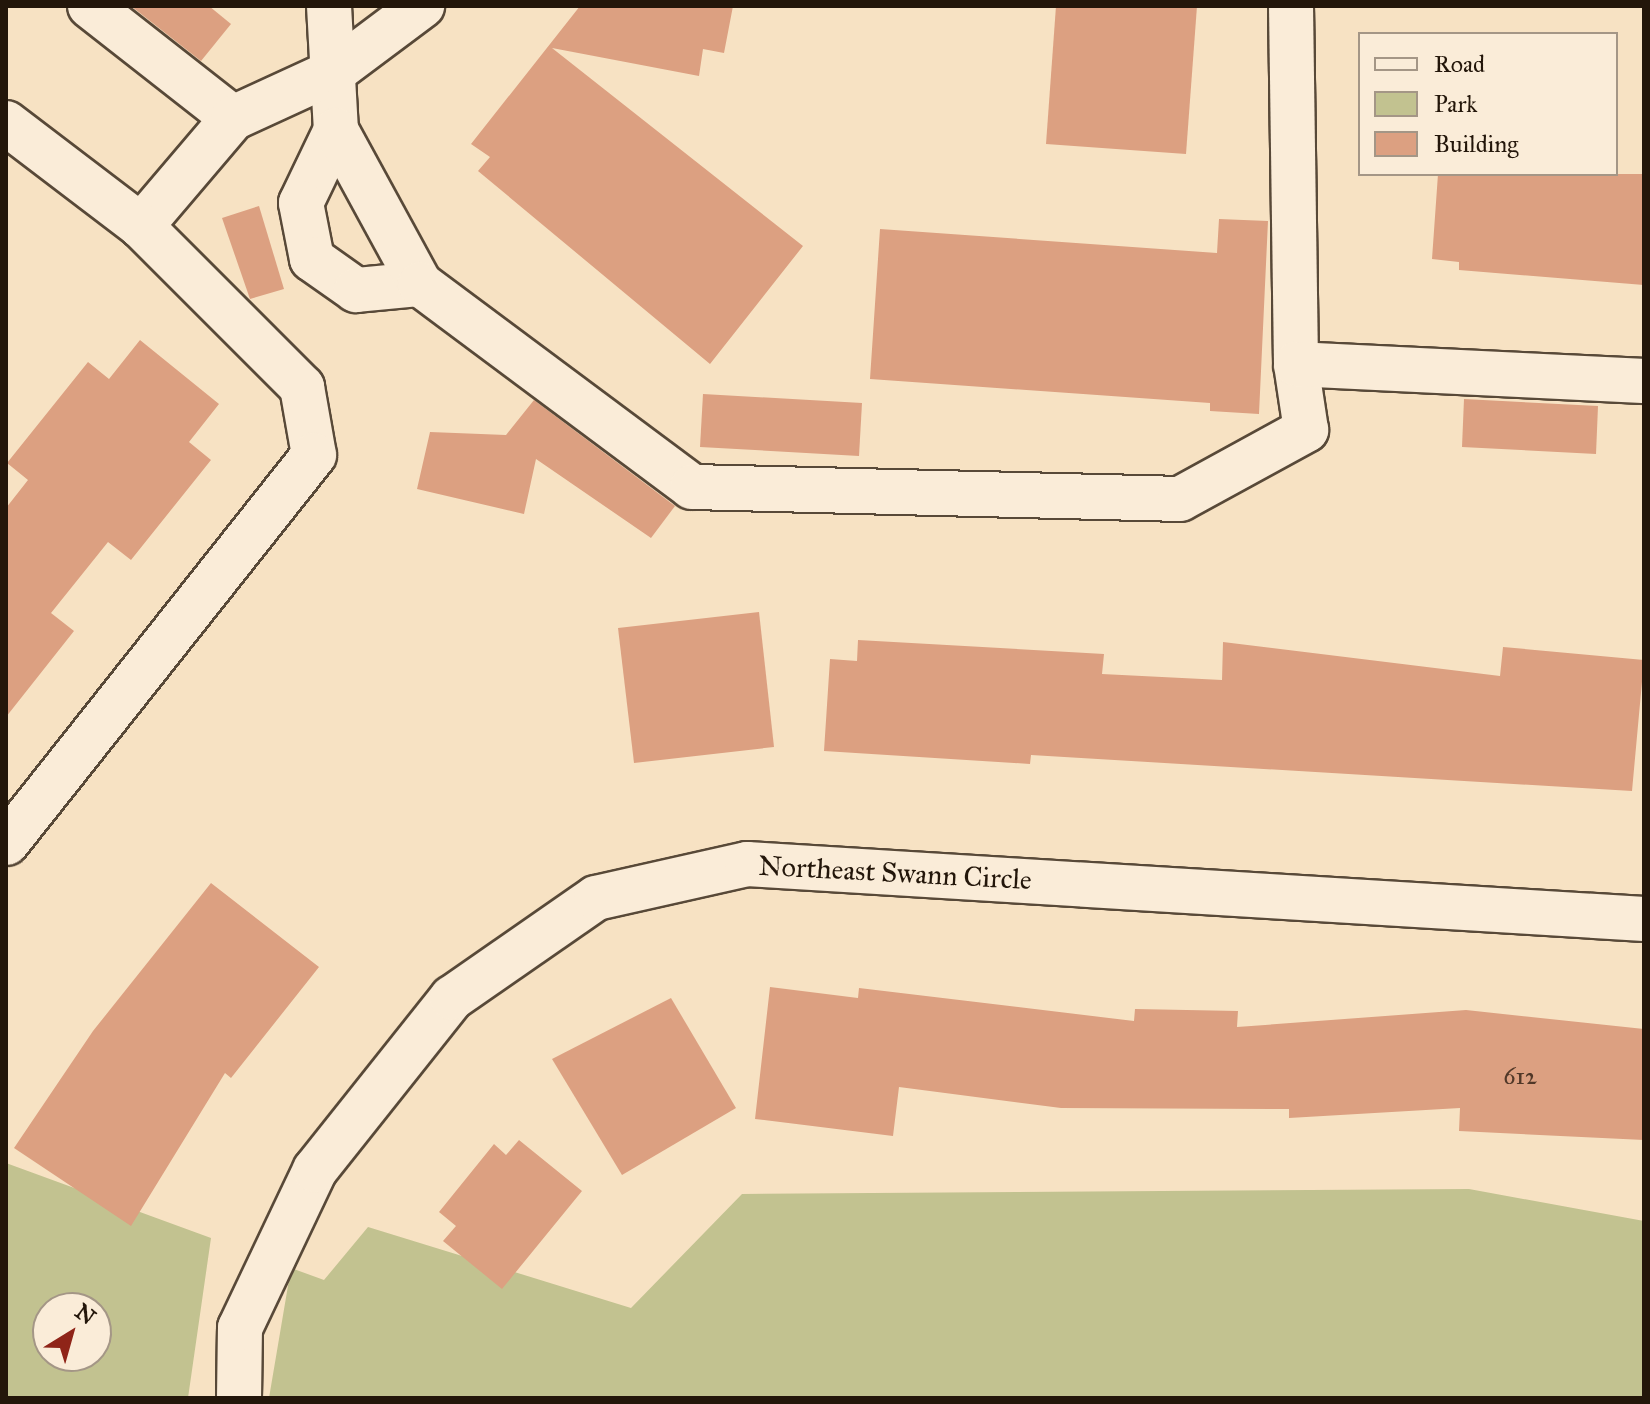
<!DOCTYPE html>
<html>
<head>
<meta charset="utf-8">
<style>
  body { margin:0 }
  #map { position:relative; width:1650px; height:1404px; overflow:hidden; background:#f7e2c3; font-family:"IM FELL Great Primer",serif }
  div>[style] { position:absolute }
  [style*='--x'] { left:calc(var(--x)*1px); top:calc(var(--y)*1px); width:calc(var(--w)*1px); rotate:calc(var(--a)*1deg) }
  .green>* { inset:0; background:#c2c290 }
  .building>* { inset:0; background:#dca081 }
  .roads { filter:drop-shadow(2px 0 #584938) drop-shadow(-2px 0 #584938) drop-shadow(0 2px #584938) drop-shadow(0 -2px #584938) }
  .street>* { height:44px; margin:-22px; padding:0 22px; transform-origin:22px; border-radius:22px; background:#faecd8 }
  span { translate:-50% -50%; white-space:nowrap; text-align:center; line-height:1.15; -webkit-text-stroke:7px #faecd8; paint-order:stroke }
  .number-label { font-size:24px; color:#513828 }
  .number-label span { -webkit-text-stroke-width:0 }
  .street-label { font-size:28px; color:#23160a }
  .frame { position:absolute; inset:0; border:8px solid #23160a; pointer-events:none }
  .legend { position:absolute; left:1358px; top:32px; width:260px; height:144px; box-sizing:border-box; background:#faecd8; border:2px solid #a49686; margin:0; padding:10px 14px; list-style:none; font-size:24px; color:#23160a }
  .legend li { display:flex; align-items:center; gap:16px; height:40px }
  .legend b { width:40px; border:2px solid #a49686 }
  .north { position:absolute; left:32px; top:1292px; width:80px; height:80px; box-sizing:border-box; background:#faecd8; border:2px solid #a49686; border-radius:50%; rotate:37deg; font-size:22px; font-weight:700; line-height:32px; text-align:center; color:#23160a }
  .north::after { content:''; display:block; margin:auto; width:28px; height:36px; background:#8f2418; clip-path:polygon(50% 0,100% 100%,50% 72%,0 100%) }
</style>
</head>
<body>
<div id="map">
  <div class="green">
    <i style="clip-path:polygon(evenodd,6px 1163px,211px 1238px,188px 1398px,6px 1398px,6px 1163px,48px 1308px,96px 1308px,96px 1356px,48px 1356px,48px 1308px)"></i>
    <i style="clip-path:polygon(1469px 1189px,1644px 1221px,1644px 1398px,269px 1398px,291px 1268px,324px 1280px,368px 1227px,631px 1308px,742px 1194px)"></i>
  </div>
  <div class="building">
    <i style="clip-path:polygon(131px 6px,209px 6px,231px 24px,201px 61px)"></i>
    <i style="clip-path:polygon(580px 6px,733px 6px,724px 53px,703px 49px,699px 76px,552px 48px,803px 246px,710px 364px,478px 171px,490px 157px,471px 144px)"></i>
    <i style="clip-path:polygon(1056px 6px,1197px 6px,1186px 154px,1046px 144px)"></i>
    <i style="clip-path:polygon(1438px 174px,1644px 174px,1644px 285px,1459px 270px,1459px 262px,1432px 259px)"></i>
    <i style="clip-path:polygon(259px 206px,284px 289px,250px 299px,222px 218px)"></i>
    <i style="clip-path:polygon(1219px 219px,1268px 221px,1259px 414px,1210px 411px,1210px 403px,870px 379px,880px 229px,1217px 253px)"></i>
    <i style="clip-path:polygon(140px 340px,219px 404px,189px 442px,211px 460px,131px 560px,108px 542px,51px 613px,74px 631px,6px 717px,6px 508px,28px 480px,7px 463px,88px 362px,109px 379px)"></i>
    <i style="clip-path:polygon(703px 394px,862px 403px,859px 456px,700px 447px)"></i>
    <i style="clip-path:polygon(1464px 399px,1598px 406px,1596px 454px,1462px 447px)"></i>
    <i style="clip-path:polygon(534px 400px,675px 506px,651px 538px,536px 459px,524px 514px,417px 489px,430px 432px,506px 435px)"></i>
    <i style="clip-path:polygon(759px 612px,774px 747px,634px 763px,618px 628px)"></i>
    <i style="clip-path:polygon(858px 640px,1104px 654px,1102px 674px,1222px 680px,1223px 642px,1500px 676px,1503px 647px,1644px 660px,1632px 791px,1031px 755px,1030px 764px,824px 751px,830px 659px,857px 661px)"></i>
    <i style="clip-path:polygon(211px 883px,319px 967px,231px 1078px,225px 1073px,131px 1226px,14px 1148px,93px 1031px)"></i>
    <i style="clip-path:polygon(770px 987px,858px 998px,859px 988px,1134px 1021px,1135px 1009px,1238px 1011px,1237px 1027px,1466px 1010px,1644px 1029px,1644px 1140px,1459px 1131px,1460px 1108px,1289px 1118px,1289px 1109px,1061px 1108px,899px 1087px,893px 1136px,755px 1119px)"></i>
    <i style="clip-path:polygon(671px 998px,736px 1108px,622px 1175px,552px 1059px)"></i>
    <i style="clip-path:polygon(519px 1140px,582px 1191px,502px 1289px,443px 1241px,456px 1226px,439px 1212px,494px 1144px,506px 1155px)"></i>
  </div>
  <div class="roads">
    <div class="street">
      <i style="--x:90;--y:6;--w:182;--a:38.1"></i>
      <i style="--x:233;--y:118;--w:142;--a:130.4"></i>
      <i style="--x:329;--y:6;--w:124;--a:86.8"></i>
      <i style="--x:336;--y:130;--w:81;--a:115.6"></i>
      <i style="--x:301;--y:203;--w:57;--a:78.9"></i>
      <i style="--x:312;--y:259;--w:54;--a:35.2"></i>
      <i style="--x:356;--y:290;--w:64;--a:-5.4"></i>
      <i style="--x:1291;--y:6;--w:358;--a:89.2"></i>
      <i style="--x:233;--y:118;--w:112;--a:-24.7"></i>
      <i style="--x:335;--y:71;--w:109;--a:-36.8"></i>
      <i style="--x:6;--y:123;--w:170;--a:37.3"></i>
      <i style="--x:141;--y:226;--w:228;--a:45"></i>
      <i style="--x:302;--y:387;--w:69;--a:80"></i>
      <i style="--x:314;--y:455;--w:495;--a:128.4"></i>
      <i style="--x:336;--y:130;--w:175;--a:61.4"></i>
      <i style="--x:420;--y:284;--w:339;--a:36.7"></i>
      <i style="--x:692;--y:487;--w:488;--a:1.4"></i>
      <i style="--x:1180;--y:499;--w:144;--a:-28.7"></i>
      <i style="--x:1306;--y:430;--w:67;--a:-98.6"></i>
      <i style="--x:1296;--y:364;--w:348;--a:2.8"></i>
      <i style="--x:239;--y:1398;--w:70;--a:-89.2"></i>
      <i style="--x:240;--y:1328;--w:175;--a:-64.6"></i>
      <i style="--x:315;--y:1170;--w:220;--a:-51.5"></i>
      <i style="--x:452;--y:998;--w:175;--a:-34.8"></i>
      <i style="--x:596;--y:898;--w:155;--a:-12.7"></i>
      <i style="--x:747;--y:864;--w:899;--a:3.51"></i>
    </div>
  </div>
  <div class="number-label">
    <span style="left:1520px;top:1077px">612</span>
  </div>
  <div class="street-label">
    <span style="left:895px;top:873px;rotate:3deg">Northeast Swann Circle</span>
  </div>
  <div class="frame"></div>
  <ul class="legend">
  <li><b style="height:10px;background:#faecd8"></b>Road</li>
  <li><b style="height:22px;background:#c2c290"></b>Park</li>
  <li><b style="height:22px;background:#dca081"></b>Building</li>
  </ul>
  <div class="north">N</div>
</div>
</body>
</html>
